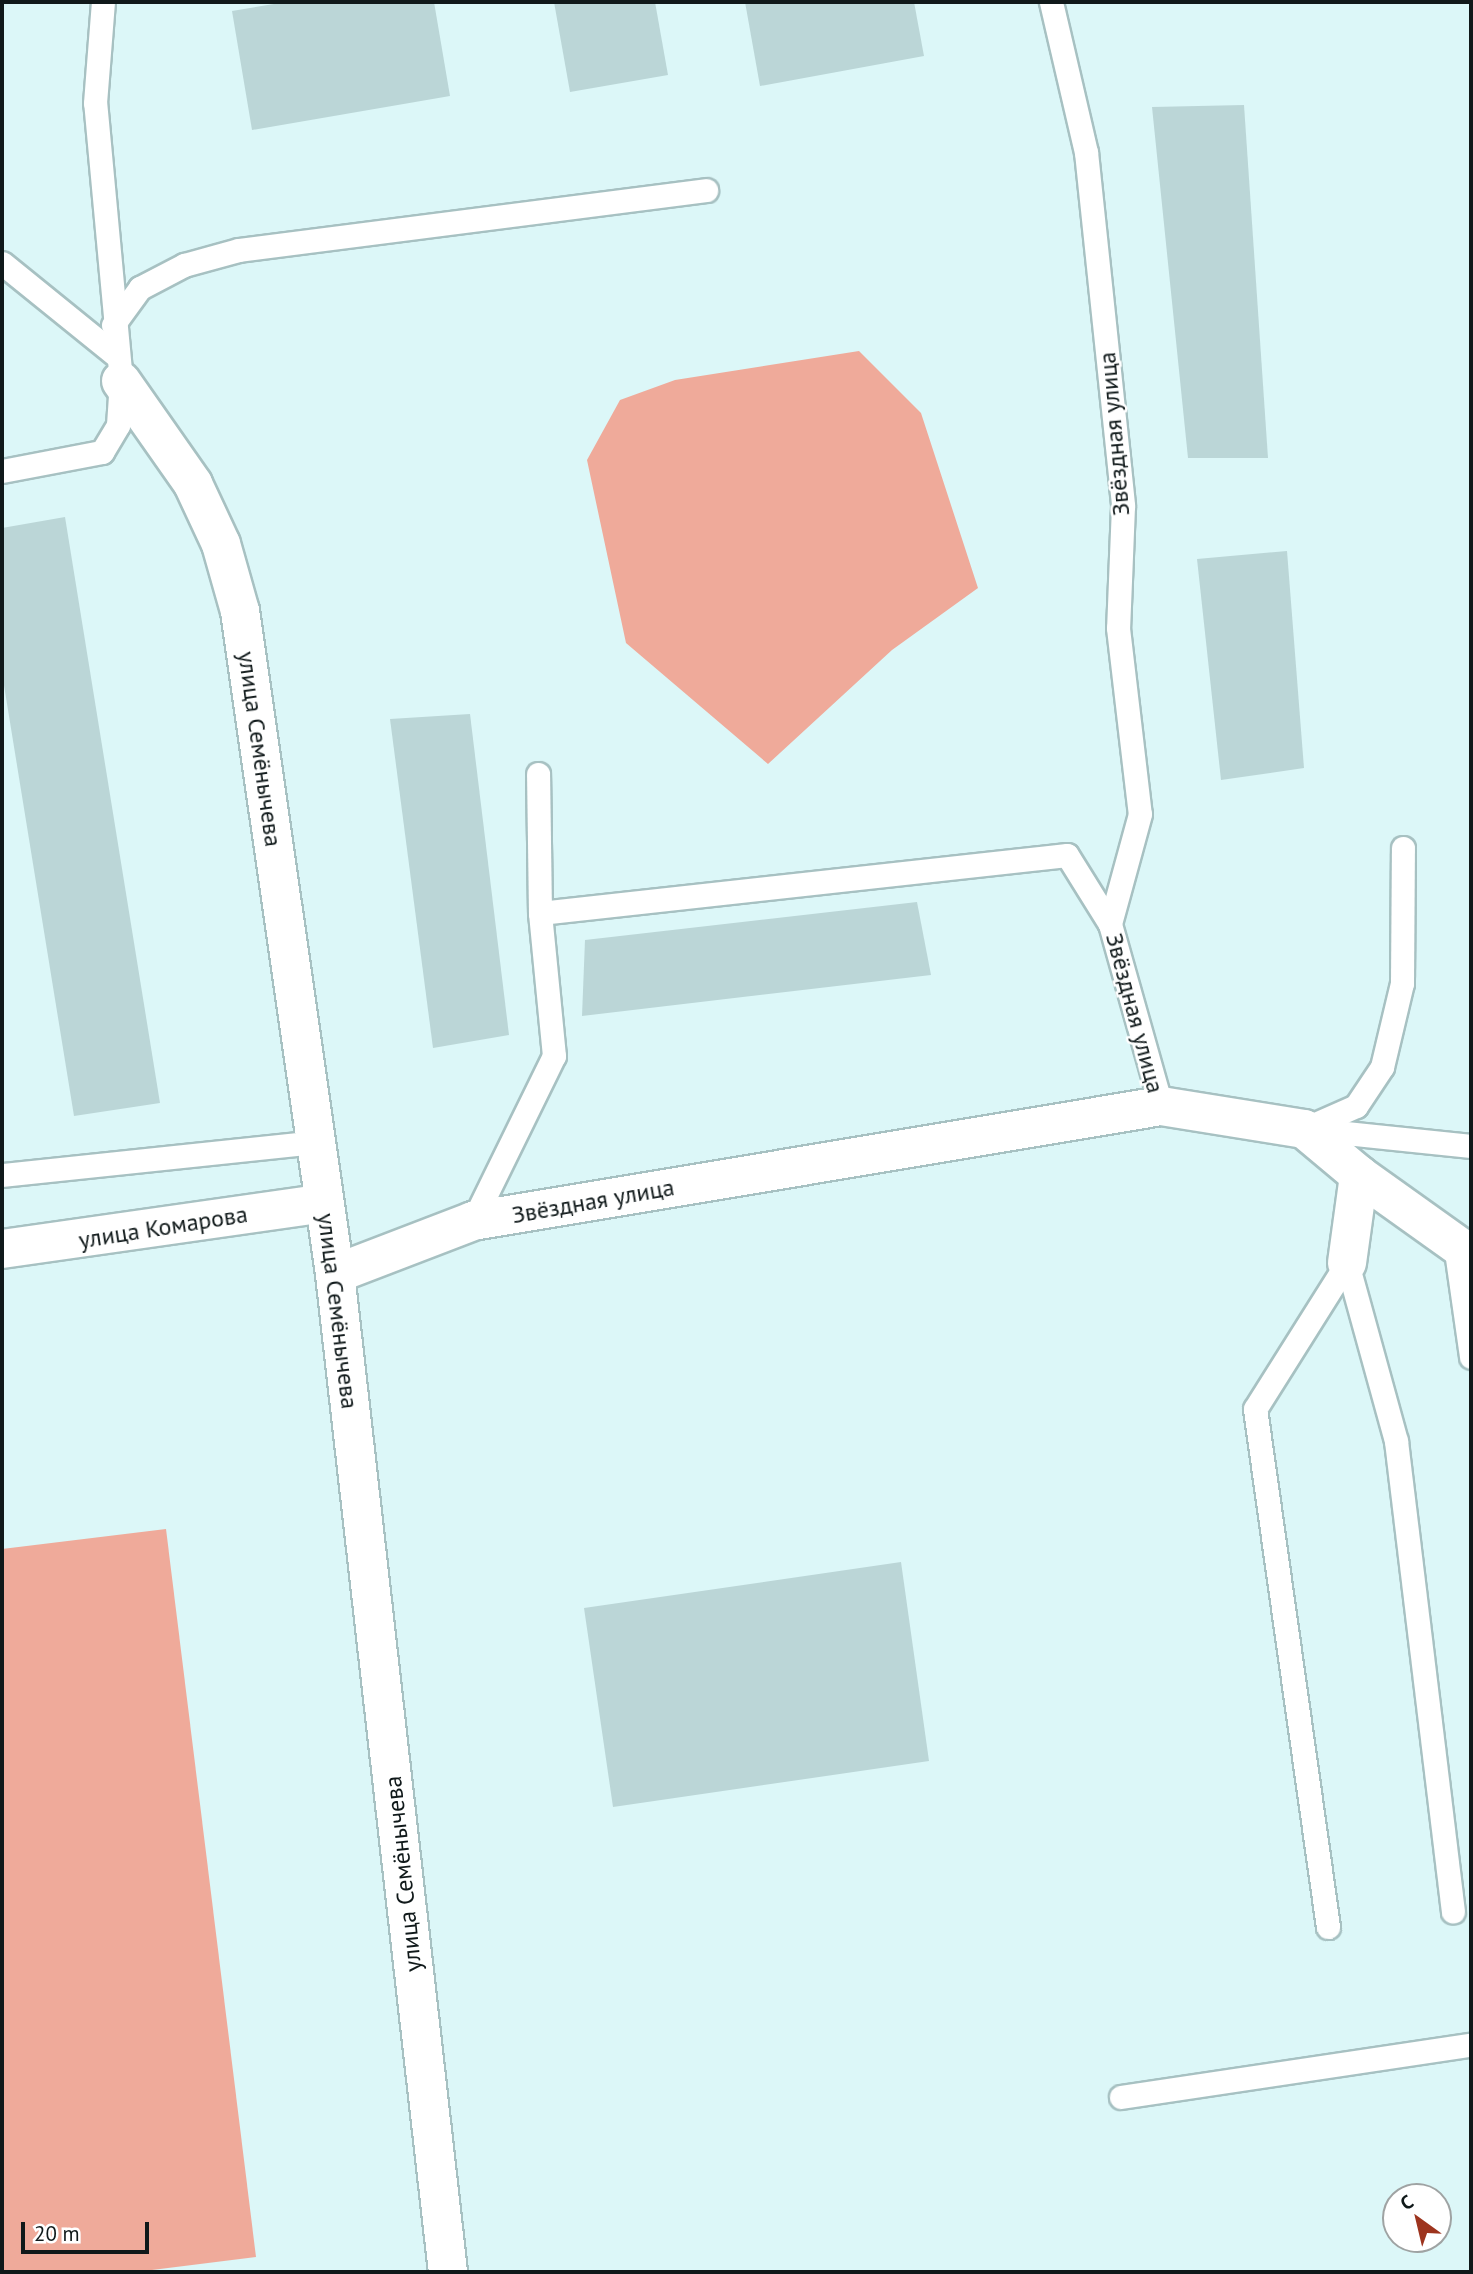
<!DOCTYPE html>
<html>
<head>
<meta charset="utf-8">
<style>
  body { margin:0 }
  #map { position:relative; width:1473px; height:2274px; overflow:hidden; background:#dcf7f8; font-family:"PT Sans",sans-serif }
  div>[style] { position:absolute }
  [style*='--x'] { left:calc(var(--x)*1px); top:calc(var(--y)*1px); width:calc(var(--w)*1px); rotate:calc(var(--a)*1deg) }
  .green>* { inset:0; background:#efaa9a }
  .building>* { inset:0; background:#bbd6d7 }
  .roads { filter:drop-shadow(2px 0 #a7c1c2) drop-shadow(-2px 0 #a7c1c2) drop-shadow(0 2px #a7c1c2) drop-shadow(0 -2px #a7c1c2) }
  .lane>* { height:23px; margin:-11.5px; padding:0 11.5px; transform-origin:11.5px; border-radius:11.5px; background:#fff }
  .street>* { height:38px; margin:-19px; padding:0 19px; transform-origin:19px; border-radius:19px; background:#fff }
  span { translate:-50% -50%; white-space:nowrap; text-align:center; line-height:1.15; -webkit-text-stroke:5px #fff; paint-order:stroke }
  .street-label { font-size:24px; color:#10191a }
  .frame { position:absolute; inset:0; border:4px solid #10191a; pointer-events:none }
  .north { position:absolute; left:1382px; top:2183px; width:70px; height:70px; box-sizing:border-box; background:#fff; border:2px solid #9fa3a3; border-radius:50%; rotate:326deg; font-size:19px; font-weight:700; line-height:28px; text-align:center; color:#10191a }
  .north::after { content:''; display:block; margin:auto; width:24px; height:32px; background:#9d341e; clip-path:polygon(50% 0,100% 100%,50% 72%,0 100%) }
  .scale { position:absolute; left:21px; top:2222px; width:128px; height:32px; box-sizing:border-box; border:4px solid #10191a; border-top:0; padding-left:9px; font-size:21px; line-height:24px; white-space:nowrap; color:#10191a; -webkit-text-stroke:5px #fff; paint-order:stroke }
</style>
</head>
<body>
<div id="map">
  <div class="green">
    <i style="clip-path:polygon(859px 351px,921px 413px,978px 588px,892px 650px,768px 764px,626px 643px,587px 460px,620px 400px,675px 380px)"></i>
    <i style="clip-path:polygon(166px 1529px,256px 2257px,136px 2272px,2px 2272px,2px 1549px)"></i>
  </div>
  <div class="building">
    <i style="clip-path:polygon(286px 2px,434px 2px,450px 96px,252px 130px,232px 11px)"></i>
    <i style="clip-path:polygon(554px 2px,655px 2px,668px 75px,570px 92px)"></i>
    <i style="clip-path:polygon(745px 2px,914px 2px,924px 56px,760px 86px)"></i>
    <i style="clip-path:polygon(1244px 105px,1268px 458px,1188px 458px,1152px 107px)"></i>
    <i style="clip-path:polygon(65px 517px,160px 1103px,74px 1116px,2px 673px,2px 528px)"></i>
    <i style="clip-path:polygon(1287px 551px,1304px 768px,1221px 780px,1197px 559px)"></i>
    <i style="clip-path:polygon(470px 714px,509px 1035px,433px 1048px,390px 719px)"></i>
    <i style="clip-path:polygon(917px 902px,931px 975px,582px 1016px,585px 940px)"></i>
    <i style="clip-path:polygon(901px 1562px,929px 1761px,613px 1807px,584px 1608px)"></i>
  </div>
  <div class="roads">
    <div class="lane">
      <i style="--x:1051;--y:2;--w:154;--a:76.9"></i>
      <i style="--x:1086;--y:152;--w:356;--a:84"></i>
      <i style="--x:1123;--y:506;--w:122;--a:92.3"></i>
      <i style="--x:1118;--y:628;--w:187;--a:83.3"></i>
      <i style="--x:1140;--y:814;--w:114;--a:105.3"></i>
      <i style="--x:1110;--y:924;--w:189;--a:74.3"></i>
      <i style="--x:2;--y:263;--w:148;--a:39"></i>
      <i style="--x:113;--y:325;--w:46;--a:-53.9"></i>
      <i style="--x:140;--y:288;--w:50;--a:-27.6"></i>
      <i style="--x:184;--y:265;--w:57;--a:-15.3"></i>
      <i style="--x:239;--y:250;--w:471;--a:-7.3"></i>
      <i style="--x:2;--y:471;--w:102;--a:-10.8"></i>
      <i style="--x:102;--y:452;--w:31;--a:-59"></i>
      <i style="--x:118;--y:425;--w:44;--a:-86.1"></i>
      <i style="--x:121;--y:381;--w:279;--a:-95.3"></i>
      <i style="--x:95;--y:103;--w:101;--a:-85.5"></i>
      <i style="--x:540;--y:913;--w:530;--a:-6.28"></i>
      <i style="--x:1067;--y:855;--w:81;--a:58.1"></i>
      <i style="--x:1304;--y:1129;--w:57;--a:-23.9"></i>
      <i style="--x:1356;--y:1106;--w:47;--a:-56.3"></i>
      <i style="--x:1382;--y:1067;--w:86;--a:-76.6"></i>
      <i style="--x:1402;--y:983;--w:135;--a:-89.6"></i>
      <i style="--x:1307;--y:1129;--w:165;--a:5.9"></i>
      <i style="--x:2;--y:1175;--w:315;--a:-6"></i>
      <i style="--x:473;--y:1221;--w:184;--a:-63.9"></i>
      <i style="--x:554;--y:1056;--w:144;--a:-95.6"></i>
      <i style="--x:540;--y:913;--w:139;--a:-90.8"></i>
      <i style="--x:1455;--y:1244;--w:114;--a:81.9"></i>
      <i style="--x:1347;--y:1263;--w:185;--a:74.6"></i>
      <i style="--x:1396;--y:1441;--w:474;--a:83.1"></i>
      <i style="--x:1328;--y:1927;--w:523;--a:-98.02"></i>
      <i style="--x:1255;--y:1409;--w:173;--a:-57.8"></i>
      <i style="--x:1121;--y:2097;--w:354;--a:-8.5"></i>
    </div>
    <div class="street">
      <i style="--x:121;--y:381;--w:126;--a:55"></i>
      <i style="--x:193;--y:484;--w:66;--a:65"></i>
      <i style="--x:221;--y:544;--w:70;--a:74.2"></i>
      <i style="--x:240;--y:611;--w:670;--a:81.85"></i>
      <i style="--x:335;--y:1274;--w:1004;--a:83.54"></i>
      <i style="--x:2;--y:1249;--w:325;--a:-8.1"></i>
      <i style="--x:1347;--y:1263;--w:89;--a:-82.2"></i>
      <i style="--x:335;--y:1274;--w:148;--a:-21"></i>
      <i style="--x:473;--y:1221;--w:698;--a:-9.49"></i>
      <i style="--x:1161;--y:1106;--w:145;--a:9.1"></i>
      <i style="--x:1304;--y:1129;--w:72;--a:39.9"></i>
      <i style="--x:1359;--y:1175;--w:138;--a:35.5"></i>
    </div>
  </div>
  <div class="street-label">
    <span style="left:1114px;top:434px;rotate:-95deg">Звёздная улица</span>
    <span style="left:260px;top:749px;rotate:82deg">улица Семёнычева</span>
    <span style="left:1135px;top:1013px;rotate:75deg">Звёздная улица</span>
    <span style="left:593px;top:1201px;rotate:-10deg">Звёздная улица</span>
    <span style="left:163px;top:1227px;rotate:-9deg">улица Комарова</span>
    <span style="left:338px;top:1311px;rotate:83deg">улица Семёнычева</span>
    <span style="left:403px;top:1874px;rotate:-96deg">улица Семёнычева</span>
  </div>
  <div class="frame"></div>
  <div class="north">С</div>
  <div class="scale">20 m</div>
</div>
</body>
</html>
